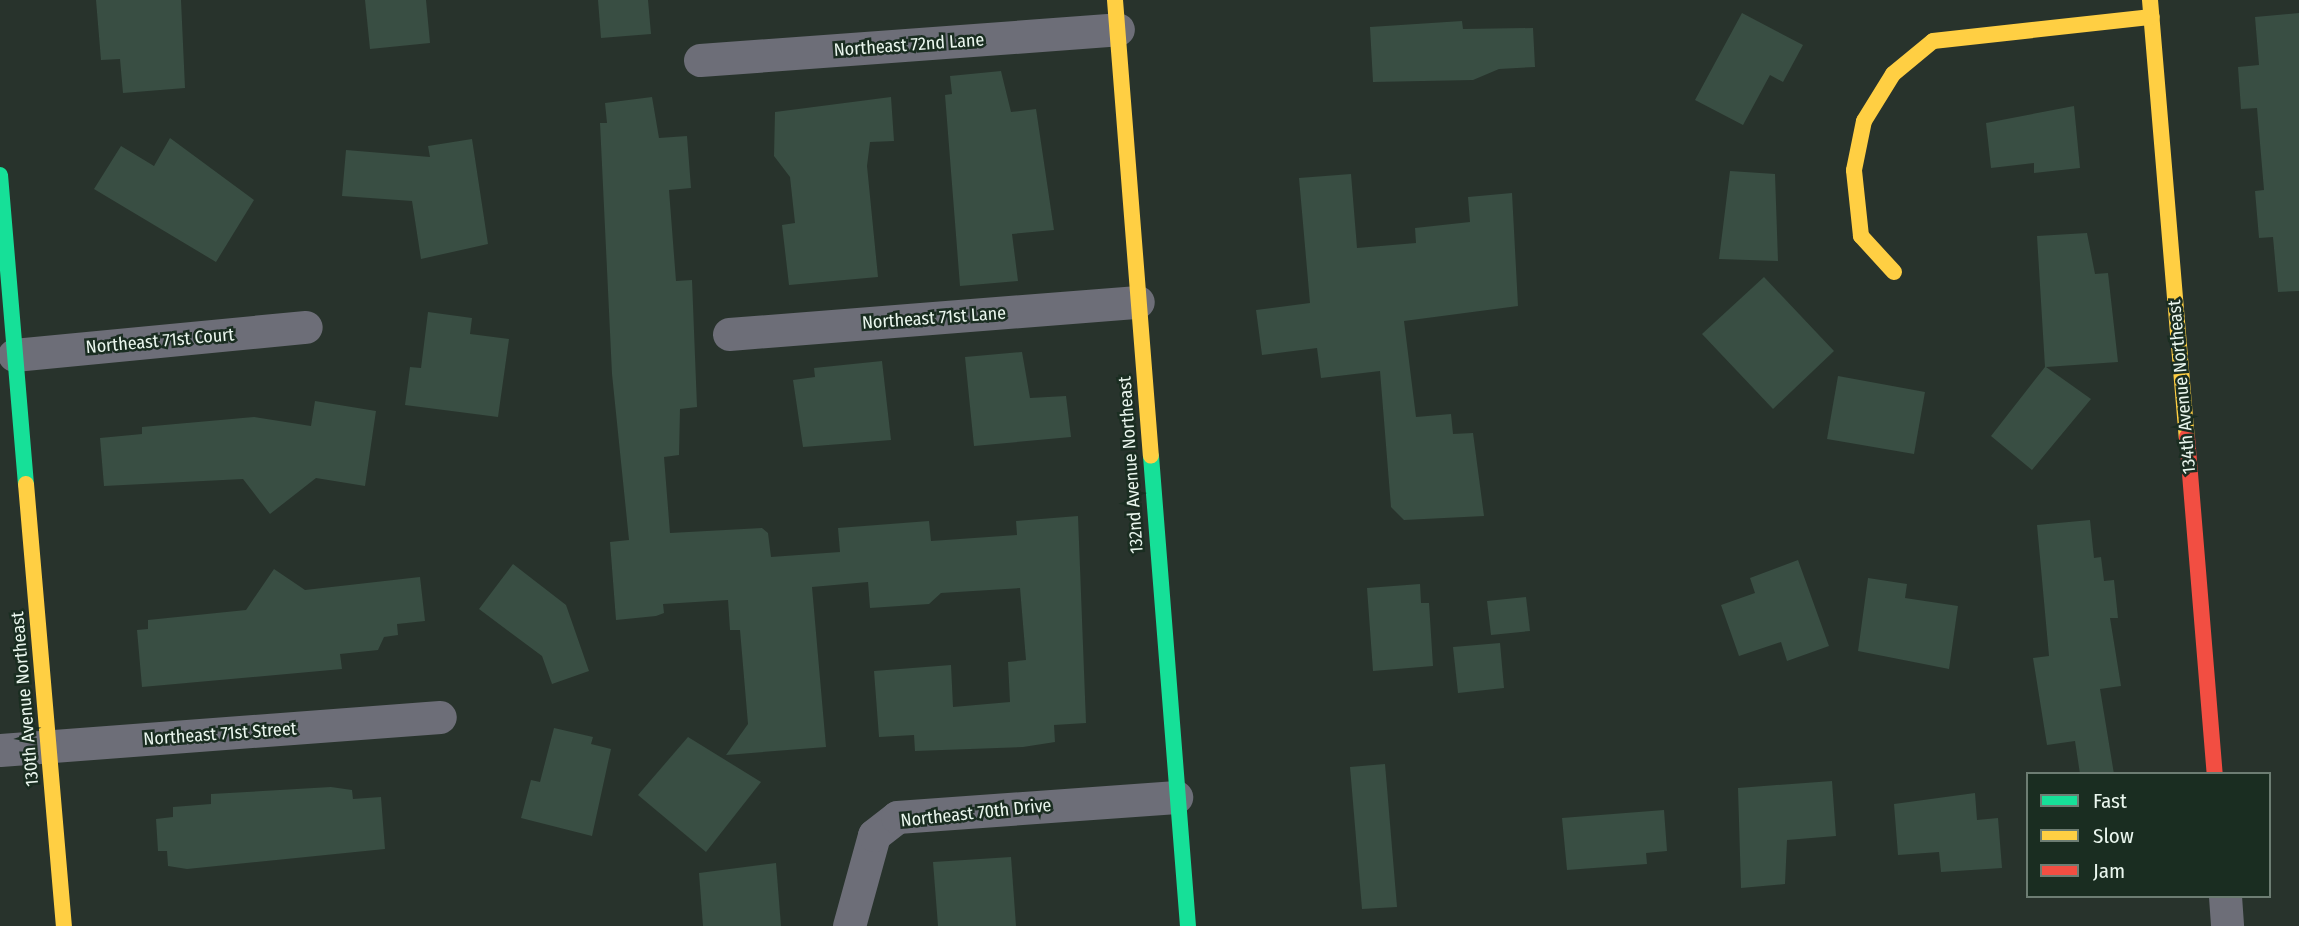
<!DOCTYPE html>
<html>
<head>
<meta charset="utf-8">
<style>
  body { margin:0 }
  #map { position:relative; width:2299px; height:926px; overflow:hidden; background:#28332c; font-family:"Fira Sans Condensed",sans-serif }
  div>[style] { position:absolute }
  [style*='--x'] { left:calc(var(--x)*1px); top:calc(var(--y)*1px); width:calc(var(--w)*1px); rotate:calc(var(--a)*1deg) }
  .building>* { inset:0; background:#394e43 }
  .street>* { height:33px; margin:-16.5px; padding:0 16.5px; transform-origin:16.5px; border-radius:16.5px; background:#6d6e78 }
  .fast>* { height:16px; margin:-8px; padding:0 8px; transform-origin:8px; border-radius:8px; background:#16e098 }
  .slow>* { height:16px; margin:-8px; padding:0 8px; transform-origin:8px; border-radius:8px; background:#ffcf43 }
  .jam>* { height:16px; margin:-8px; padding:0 8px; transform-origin:8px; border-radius:8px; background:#f24e42 }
  span { translate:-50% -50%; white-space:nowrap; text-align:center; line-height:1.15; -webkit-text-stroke:5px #1a2d21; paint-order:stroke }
  .street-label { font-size:18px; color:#eaf6ee }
  .legend { position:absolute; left:2026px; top:772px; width:245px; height:126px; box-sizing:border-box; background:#1a2d21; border:2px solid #6d7d73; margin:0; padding:9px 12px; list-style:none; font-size:21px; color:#eaf6ee }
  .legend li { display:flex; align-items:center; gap:14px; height:35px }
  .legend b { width:35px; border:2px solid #6d7d73 }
</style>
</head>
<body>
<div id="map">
  <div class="building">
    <i style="clip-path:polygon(96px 0,181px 0,185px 88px,123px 93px,120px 59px,101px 60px)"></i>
    <i style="clip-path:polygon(365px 0,426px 0,430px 43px,370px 49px)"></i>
    <i style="clip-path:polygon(598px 0,648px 0,651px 34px,601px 38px)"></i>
    <i style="clip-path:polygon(1742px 13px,1803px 45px,1783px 82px,1770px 75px,1743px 125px,1695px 100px)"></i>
    <i style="clip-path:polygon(2299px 13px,2299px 291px,2278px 292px,2273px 237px,2259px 238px,2255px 191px,2264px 190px,2257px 108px,2241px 109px,2238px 67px,2259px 65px,2255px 17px)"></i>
    <i style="clip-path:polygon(1462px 21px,1463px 29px,1533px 28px,1535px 67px,1499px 69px,1473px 80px,1373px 82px,1370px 27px)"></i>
    <i style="clip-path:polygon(1001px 71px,1011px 112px,1036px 109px,1054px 230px,1012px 234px,1018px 281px,960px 286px,945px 95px,952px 94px,950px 76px)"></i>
    <i style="clip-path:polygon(652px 97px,659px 138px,687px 136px,691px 188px,669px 190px,676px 281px,692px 280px,697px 407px,680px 409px,679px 455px,664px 457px,670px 533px,762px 528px,768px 533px,771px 557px,840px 552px,838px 528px,929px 521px,931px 541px,1017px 535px,1016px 521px,1078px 516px,1086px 723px,1054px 725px,1055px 742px,1023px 747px,915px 751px,914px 735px,879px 737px,874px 671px,951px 665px,953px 707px,1010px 702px,1008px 662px,1026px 660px,1020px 588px,941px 593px,929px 604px,870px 608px,868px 582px,812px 587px,826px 747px,726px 755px,748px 724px,740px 630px,730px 630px,728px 600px,663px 604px,664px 613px,656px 616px,616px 620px,610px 542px,629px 540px,612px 374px,600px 123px,607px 123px,605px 103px)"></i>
    <i style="clip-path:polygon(891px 97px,894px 141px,870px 142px,867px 166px,878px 277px,789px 285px,782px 225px,795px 223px,790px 177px,774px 156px,775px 112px)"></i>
    <i style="clip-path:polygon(2074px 106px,2080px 168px,2034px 173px,2034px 163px,1991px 168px,1986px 123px)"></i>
    <i style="clip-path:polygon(170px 138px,254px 200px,216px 262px,94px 189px,121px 146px,154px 166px)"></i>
    <i style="clip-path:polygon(472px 139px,488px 244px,421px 259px,412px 201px,342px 196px,346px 150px,430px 157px,428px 146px)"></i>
    <i style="clip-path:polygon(1730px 171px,1775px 174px,1778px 261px,1719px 259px)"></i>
    <i style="clip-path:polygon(1351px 174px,1357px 248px,1416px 243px,1415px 228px,1470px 222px,1468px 197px,1512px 193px,1518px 306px,1404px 321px,1416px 417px,1451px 414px,1453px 434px,1473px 433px,1484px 516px,1404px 520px,1391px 507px,1380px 371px,1321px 378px,1317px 348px,1262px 355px,1256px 310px,1310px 303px,1299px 178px)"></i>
    <i style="clip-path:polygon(2087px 233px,2095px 274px,2108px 273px,2118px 362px,2046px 367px,2091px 399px,2032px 470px,1991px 436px,2045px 367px,2037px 236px)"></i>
    <i style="clip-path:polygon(1764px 277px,1834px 351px,1773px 409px,1702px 334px)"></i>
    <i style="clip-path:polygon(428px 312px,472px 318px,470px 334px,509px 339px,498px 417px,405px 405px,410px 367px,421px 368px)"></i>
    <i style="clip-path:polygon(1022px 352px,1030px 398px,1066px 396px,1071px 437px,974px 446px,965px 357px)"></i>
    <i style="clip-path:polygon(882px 361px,891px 440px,803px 447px,793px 380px,815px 377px,814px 368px)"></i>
    <i style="clip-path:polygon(1838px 376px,1925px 392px,1914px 454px,1827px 439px)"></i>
    <i style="clip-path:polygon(315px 401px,376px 411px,365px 486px,316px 478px,270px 514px,243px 479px,104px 486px,100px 438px,142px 434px,142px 427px,254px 417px,311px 426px)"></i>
    <i style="clip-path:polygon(2090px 520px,2094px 558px,2101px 557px,2104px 581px,2114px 580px,2118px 618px,2110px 618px,2121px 686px,2100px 689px,2114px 774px,2080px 774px,2075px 741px,2047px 745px,2033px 658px,2049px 656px,2037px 525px)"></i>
    <i style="clip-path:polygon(1798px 560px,1829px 646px,1787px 661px,1781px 642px,1739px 656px,1721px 605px,1755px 593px,1750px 578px)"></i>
    <i style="clip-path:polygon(513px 564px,566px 605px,589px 671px,552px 684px,542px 656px,479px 609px)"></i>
    <i style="clip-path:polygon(274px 569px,305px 590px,420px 577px,425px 621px,397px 624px,398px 635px,384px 637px,378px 650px,340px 654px,342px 669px,142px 687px,137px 630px,148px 629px,148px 620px,246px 610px)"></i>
    <i style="clip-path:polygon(1868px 578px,1907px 584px,1905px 598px,1958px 606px,1949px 669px,1858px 651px)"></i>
    <i style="clip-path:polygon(1420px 584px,1421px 603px,1429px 603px,1433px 666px,1373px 671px,1367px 588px)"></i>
    <i style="clip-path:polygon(1526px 597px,1530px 631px,1491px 635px,1487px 601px)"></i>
    <i style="clip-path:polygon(1500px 643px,1504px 688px,1458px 693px,1453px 647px)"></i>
    <i style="clip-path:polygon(554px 728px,593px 737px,591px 744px,611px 749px,592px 836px,521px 818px,531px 780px,540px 782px)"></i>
    <i style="clip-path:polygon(688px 737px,761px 782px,706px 852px,638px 795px)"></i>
    <i style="clip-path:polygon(1385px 764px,1397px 907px,1362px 909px,1350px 767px)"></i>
    <i style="clip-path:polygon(1832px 781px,1836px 836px,1787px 840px,1785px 884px,1741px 888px,1738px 788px)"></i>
    <i style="clip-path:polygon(331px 787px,352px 790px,353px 799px,381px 797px,385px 849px,187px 869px,168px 866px,167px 851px,158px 851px,156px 819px,173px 817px,173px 807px,211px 804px,211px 794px)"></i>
    <i style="clip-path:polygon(1975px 793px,1977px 820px,1998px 818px,2002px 868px,1941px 872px,1939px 852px,1898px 855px,1894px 804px)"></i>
    <i style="clip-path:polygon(1664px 810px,1667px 851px,1646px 853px,1647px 864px,1567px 870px,1562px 818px)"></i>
    <i style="clip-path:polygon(1011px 857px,1016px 926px,938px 926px,933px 862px)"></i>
    <i style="clip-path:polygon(776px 863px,781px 926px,703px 926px,699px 873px)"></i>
  </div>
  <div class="street">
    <i style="--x:700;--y:60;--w:419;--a:-4.2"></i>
    <i style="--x:729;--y:334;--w:410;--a:-4.5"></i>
    <i style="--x:14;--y:355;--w:293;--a:-5.5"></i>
    <i style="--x:0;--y:750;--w:441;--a:-4.3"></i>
    <i style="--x:2225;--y:896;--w:30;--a:86"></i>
    <i style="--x:849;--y:926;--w:94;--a:-74.6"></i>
    <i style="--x:874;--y:835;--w:29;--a:-38"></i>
    <i style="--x:897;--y:817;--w:280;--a:-4.1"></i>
  </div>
  <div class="fast">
    <i style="--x:0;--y:175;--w:310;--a:85.2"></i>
    <i style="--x:1151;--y:456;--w:471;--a:85.5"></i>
  </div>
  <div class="slow">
    <i style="--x:1115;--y:0;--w:457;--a:85.5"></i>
    <i style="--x:2150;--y:0;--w:439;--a:85.2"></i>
    <i style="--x:1894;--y:272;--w:49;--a:-132.5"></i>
    <i style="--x:1861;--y:236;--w:66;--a:-96.1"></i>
    <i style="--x:1854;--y:170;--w:50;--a:-78.5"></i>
    <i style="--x:1864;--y:121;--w:55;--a:-58.3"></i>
    <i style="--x:1893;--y:74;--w:52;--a:-39.5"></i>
    <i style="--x:1933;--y:41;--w:220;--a:-6.3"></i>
    <i style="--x:26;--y:484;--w:444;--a:85.1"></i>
  </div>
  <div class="jam">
    <i style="--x:2187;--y:437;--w:338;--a:85.3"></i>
  </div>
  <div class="street-label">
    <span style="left:909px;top:45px;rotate:-4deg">Northeast 72nd Lane</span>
    <span style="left:934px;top:318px;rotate:-4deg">Northeast 71st Lane</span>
    <span style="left:160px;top:341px;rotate:-5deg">Northeast 71st Court</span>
    <span style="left:2182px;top:387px;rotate:-95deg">134th Avenue Northeast</span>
    <span style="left:1131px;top:465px;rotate:-94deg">132nd Avenue Northeast</span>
    <span style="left:25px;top:699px;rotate:-95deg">130th Avenue Northeast</span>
    <span style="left:220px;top:734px;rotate:-4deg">Northeast 71st Street</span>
    <span style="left:976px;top:813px;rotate:-6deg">Northeast 70th Drive</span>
  </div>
  <ul class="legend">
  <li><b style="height:9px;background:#16e098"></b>Fast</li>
  <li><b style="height:9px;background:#ffcf43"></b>Slow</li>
  <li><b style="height:9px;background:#f24e42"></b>Jam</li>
  </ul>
</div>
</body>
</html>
